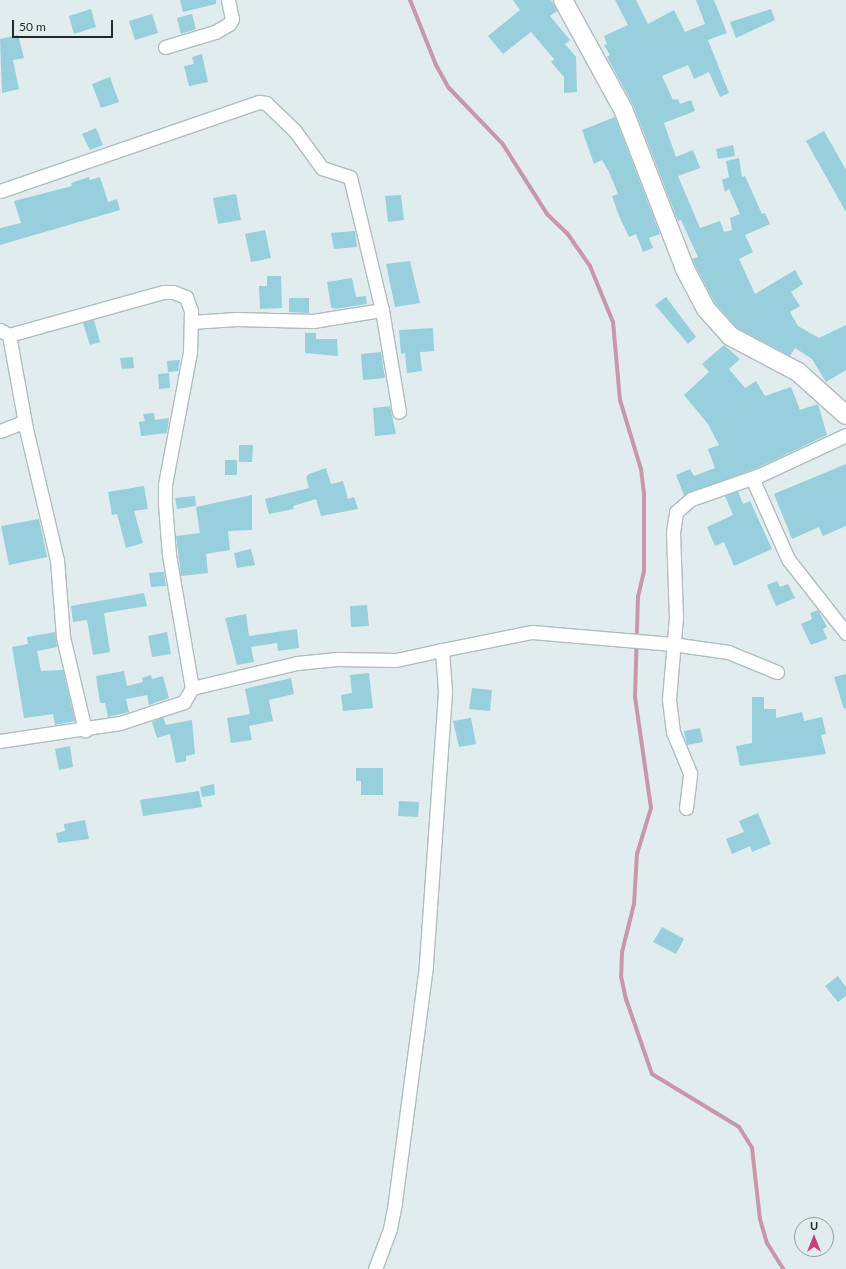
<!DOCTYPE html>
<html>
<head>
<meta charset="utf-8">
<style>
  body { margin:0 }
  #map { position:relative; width:846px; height:1269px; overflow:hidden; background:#e1ecef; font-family:Lato,sans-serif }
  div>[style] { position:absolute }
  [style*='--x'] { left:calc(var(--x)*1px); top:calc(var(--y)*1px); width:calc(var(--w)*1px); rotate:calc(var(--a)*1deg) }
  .stream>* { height:4px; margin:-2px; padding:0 2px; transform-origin:2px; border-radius:2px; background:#c898a9 }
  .building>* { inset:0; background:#97cfdc }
  .roads { filter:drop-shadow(1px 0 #b1bcbf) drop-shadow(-1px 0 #b1bcbf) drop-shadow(0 1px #b1bcbf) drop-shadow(0 -1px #b1bcbf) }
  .street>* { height:13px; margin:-6.5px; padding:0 6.5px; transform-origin:6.5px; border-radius:6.5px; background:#fff }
  .secondary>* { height:18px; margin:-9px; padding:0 9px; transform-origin:9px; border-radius:9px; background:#fff }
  span { translate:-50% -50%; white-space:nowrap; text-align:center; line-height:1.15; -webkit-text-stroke:3px #e1ecef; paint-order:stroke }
  .north { position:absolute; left:794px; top:1217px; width:40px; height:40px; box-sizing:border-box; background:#e1ecef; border:1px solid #959ea0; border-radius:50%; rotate:0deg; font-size:11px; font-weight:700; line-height:16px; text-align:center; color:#242829 }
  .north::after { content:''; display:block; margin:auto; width:14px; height:18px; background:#c63f7e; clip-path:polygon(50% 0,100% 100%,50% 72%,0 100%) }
  .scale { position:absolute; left:12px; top:20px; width:101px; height:18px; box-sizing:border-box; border:2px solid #242829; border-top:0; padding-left:5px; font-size:12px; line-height:14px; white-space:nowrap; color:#242829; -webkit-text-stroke:3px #e1ecef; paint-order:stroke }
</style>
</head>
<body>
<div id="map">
  <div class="stream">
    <i style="--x:410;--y:0;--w:70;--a:68.2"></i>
    <i style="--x:436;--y:65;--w:26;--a:61"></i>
    <i style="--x:449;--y:88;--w:76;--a:46.1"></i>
    <i style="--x:502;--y:143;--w:84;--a:57.6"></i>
    <i style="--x:547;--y:214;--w:28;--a:44"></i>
    <i style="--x:567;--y:233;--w:40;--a:55.1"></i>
    <i style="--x:590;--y:266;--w:61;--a:67.7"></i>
    <i style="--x:613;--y:322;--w:78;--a:84.9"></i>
    <i style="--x:620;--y:400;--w:72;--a:73.1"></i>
    <i style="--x:641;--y:469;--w:26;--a:83"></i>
    <i style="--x:644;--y:495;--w:76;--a:90"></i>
    <i style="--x:644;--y:571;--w:26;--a:103"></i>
    <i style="--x:638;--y:596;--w:101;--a:91.7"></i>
    <i style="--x:635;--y:697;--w:112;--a:81.8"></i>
    <i style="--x:651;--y:808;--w:48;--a:106.9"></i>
    <i style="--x:637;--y:854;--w:50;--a:93.4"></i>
    <i style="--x:634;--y:904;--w:49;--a:104"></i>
    <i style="--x:622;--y:952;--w:24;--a:92"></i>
    <i style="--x:621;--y:976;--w:24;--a:78"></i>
    <i style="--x:626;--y:999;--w:79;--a:70.9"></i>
    <i style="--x:652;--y:1074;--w:102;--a:31.3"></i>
    <i style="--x:739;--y:1127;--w:25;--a:58"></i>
    <i style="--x:752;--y:1148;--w:71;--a:83.6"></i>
    <i style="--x:760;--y:1219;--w:25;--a:74"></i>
    <i style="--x:767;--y:1243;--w:31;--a:58"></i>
  </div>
  <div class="building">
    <i style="clip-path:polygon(180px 0,216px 0,216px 4px,183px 12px)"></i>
    <i style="clip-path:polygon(513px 0,551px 0,553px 3px,557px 11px,550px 16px,570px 40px,565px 44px,576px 57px,577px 92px,564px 93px,564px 77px,551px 62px,554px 59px,531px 32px,503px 54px,488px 36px,520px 10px)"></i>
    <i style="clip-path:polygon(615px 0,636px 0,648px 24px,674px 10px,685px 32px,705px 24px,696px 0,714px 0,727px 33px,708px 40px,729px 93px,720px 97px,709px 72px,694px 79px,688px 65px,662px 76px,673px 100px,678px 99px,680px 104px,691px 100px,695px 111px,664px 123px,676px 157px,693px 150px,700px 168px,678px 176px,700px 228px,720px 221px,724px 232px,732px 230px,730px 218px,740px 214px,729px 189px,725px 192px,722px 180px,729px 177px,726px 161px,739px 158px,742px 177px,745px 176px,762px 214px,765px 213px,770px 224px,745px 235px,753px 252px,739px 259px,755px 294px,795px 270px,803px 284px,791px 292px,800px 306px,790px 312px,798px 326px,819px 338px,846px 325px,846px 370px,826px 382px,812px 359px,795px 348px,790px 356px,737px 328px,715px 303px,695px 265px,692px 259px,698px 257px,681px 220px,678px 221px,633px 105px,607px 57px,610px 55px,604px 45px,607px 44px,604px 36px,628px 25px)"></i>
    <i style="clip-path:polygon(91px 9px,96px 27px,74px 34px,69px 16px)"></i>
    <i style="clip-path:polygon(771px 9px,775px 20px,736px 38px,730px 22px)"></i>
    <i style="clip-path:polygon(152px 14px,158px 33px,135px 40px,129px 21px)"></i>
    <i style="clip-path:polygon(192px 14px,196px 29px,181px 34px,177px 18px)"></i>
    <i style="clip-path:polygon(18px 35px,24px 58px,13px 60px,19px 89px,2px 93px,0 39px)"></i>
    <i style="clip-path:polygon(202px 54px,208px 82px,189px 86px,184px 66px,194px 64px,192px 57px)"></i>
    <i style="clip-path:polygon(110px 77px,119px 102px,101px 108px,92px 84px)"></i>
    <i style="clip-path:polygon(615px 117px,660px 234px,649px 238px,653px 248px,643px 252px,636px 234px,629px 237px,619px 216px,612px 196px,618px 194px,609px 172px,602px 160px,594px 164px,582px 130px)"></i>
    <i style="clip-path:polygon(96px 128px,103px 145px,90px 150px,82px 134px)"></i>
    <i style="clip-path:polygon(824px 131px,846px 170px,846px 212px,806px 141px)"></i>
    <i style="clip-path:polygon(733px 145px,735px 156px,718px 159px,716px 149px)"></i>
    <i style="clip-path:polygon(89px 177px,90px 180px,100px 177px,108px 202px,117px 199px,120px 210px,0 245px,0 228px,21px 223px,14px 201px,72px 186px,71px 183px)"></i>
    <i style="clip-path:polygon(236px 194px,241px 220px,218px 224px,213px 198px)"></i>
    <i style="clip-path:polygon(401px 195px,404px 220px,388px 222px,385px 196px)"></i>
    <i style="clip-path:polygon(265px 230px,271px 258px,251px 262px,245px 234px)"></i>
    <i style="clip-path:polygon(355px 231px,357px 247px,334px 249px,331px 233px)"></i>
    <i style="clip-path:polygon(410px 261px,420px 303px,395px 307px,386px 264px)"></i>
    <i style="clip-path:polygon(267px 276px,281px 276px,282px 308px,260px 309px,259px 286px,267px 286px)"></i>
    <i style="clip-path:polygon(352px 278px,356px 297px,366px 296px,367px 304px,335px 309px,331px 307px,327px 282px)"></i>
    <i style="clip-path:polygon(666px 297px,696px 337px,688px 344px,655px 305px)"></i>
    <i style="clip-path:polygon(289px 298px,309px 298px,309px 313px,289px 312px)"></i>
    <i style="clip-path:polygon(94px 320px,100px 342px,90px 345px,83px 323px)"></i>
    <i style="clip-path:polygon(433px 328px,434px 351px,420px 352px,422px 371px,407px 373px,405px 353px,401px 354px,399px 330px)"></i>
    <i style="clip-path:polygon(305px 333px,316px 333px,316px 339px,337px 339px,338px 356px,305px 353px)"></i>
    <i style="clip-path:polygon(724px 345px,740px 359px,729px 369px,745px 388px,756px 381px,765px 396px,791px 387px,800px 410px,818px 404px,827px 435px,757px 468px,684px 495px,676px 475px,690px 469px,694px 476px,715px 468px,708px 449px,719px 445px,708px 424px,684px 395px,709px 372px,702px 364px)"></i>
    <i style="clip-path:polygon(381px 352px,385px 378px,363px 380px,361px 354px)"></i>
    <i style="clip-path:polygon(133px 357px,134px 368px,122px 369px,120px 358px)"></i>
    <i style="clip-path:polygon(180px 360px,178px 371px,168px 372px,167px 361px)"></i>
    <i style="clip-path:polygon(169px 373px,170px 388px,159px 389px,158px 374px)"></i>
    <i style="clip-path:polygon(390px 406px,396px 434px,375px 436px,373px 408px)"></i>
    <i style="clip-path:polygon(154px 413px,155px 420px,169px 418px,167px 433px,141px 436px,139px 422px,145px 421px,143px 414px)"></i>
    <i style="clip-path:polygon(239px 445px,253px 445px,252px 462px,239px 462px)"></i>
    <i style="clip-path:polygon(225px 460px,237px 460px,237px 475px,225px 475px)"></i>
    <i style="clip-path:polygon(846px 464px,846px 526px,823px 536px,819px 527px,792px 539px,774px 494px)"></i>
    <i style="clip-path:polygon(326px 468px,331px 484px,343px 481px,348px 499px,354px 497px,358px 509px,321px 516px,316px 499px,293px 506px,294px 509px,269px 514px,265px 499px,309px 488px,306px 477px,309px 474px)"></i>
    <i style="clip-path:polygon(144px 486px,148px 509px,134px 511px,143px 543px,126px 548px,117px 514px,112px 515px,108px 492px)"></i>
    <i style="clip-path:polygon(738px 491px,743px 504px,750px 501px,772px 549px,734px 566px,724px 542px,715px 546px,707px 527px,733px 515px,725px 496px)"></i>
    <i style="clip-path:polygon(252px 495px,252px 530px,228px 531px,230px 550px,206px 554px,208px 573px,181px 576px,176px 536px,200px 533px,196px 507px)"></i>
    <i style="clip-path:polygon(195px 496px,196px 506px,177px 509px,175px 498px)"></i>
    <i style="clip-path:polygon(39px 519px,47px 557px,9px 565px,1px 526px)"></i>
    <i style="clip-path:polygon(251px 549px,255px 565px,237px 568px,234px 553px)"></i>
    <i style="clip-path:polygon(164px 572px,166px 586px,151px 587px,149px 573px)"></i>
    <i style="clip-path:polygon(777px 581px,780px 587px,788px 584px,795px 598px,776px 606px,767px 585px)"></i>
    <i style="clip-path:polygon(144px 593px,147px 606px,104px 613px,110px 652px,93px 655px,87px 620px,73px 622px,71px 606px)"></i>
    <i style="clip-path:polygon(367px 605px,369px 626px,351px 627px,350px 606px)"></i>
    <i style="clip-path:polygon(818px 610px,827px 627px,823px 629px,827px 639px,811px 645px,801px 624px,812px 619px,810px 613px)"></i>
    <i style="clip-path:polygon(246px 614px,249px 636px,297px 629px,299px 648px,278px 651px,277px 643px,251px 647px,254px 662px,237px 665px,225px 618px)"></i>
    <i style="clip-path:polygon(55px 632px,57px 647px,37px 651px,41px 671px,63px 670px,75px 721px,55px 725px,53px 714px,24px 718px,12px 647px,28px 644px,27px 637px)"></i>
    <i style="clip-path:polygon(167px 632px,171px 654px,152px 657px,148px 636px)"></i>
    <i style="clip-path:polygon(124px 671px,127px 686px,143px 682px,142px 678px,151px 675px,152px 679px,163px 676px,169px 698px,149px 705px,147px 695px,126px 699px,129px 712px,108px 717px,105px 703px,100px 703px,96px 676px)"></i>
    <i style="clip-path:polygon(369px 673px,373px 708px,343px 711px,341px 695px,352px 693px,350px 675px)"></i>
    <i style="clip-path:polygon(846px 674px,846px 708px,844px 709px,834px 677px)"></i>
    <i style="clip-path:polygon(291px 678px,294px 694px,269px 700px,273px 721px,249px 726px,252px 740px,231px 743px,227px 718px,250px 714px,245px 689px)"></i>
    <i style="clip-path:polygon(472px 688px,492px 690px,490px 711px,469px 709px)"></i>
    <i style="clip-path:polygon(752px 697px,764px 697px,764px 709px,776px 709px,776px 718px,802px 712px,804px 721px,822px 717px,826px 734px,821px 735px,826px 754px,740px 766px,736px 746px,752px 743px)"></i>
    <i style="clip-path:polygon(163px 717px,166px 725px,192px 720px,195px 754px,186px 756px,186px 761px,176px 763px,170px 734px,157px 738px,152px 722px)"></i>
    <i style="clip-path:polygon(471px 718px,476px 744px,459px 747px,453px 721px)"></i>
    <i style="clip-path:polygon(700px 728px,703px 742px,687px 745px,684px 731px)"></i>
    <i style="clip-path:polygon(70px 746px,73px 767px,59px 770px,55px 749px)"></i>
    <i style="clip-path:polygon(356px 768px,383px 768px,383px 795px,361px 795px,361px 781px,356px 781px)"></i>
    <i style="clip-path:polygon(214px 784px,215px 795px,202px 797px,200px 787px)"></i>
    <i style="clip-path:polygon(199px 791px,202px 807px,143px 816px,140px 800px)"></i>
    <i style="clip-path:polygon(399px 801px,419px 802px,418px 817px,398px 816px)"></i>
    <i style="clip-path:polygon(758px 813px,771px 844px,752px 852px,750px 846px,732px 854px,726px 839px,744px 832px,739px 821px)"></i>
    <i style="clip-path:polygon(85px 820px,89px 839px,58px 843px,56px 833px,65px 831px,64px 824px)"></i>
    <i style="clip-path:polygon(662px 927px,684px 939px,676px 954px,653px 942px)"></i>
    <i style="clip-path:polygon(838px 976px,846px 987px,846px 996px,838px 1002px,825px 986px)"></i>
  </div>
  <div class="roads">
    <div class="street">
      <i style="--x:165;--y:47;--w:52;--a:-16.7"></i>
      <i style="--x:215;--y:32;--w:16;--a:-30"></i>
      <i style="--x:229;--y:24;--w:6;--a:-59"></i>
      <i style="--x:232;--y:19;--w:19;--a:-102"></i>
      <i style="--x:0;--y:191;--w:274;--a:-19"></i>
      <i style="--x:259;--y:102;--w:7;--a:8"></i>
      <i style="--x:266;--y:103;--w:40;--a:44"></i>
      <i style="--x:295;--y:131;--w:46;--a:53.9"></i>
      <i style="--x:322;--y:168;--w:29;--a:18"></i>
      <i style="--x:350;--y:177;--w:137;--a:76.5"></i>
      <i style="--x:382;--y:310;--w:103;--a:80.5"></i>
      <i style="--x:191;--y:322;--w:45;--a:-3.8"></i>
      <i style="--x:236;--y:319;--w:77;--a:1.5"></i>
      <i style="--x:313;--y:321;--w:70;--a:-9.1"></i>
      <i style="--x:0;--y:330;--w:10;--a:29"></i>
      <i style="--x:9;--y:335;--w:160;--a:-15.6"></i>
      <i style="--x:163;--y:292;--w:10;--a:0"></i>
      <i style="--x:173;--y:292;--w:14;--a:21"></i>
      <i style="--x:186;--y:297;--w:15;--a:70"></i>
      <i style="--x:191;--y:311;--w:41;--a:91.4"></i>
      <i style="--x:190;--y:352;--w:134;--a:100.7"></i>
      <i style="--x:165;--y:484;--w:20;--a:90"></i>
      <i style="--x:165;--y:504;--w:51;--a:85.5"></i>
      <i style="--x:169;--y:555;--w:135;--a:80.2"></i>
      <i style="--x:192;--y:688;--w:16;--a:120"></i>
      <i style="--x:184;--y:702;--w:67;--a:161.8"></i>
      <i style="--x:120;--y:723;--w:121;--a:171.5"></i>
      <i style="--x:9;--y:335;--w:96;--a:79.7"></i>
      <i style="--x:26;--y:429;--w:135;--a:76.7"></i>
      <i style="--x:57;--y:560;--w:77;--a:85.5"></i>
      <i style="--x:63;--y:637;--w:96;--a:76.7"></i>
      <i style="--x:0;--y:431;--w:26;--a:-21"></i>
      <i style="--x:752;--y:478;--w:89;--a:66"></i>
      <i style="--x:788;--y:559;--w:94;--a:51.9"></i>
      <i style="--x:442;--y:650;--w:92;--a:-11.3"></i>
      <i style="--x:532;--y:632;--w:141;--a:4.9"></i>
      <i style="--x:672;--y:644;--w:57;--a:8.1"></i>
      <i style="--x:728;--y:652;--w:53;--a:22.2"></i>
      <i style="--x:192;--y:688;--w:108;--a:-13.4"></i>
      <i style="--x:297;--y:663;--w:40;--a:-5.7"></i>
      <i style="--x:337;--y:659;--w:59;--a:1"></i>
      <i style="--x:396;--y:660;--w:47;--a:-12.3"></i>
      <i style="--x:442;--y:650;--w:42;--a:85.9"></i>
      <i style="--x:445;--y:692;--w:275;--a:94"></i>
      <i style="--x:426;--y:966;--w:239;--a:97.5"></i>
      <i style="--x:395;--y:1203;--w:26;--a:101"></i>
      <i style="--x:390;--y:1229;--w:43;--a:110.6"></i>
      <i style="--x:686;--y:808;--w:35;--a:-83"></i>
      <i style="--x:690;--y:773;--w:44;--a:-112.5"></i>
      <i style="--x:673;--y:732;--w:33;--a:-97"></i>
      <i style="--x:669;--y:699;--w:81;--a:-85.1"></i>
      <i style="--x:676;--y:618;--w:86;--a:-92"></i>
      <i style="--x:673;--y:532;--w:20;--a:-81"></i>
      <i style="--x:676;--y:512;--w:20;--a:-41"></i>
      <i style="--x:691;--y:499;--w:73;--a:-19.2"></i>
      <i style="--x:760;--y:475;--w:95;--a:-24.9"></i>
    </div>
    <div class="secondary">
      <i style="--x:563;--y:0;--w:124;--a:61.2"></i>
      <i style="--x:623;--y:109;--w:172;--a:68.8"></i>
      <i style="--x:685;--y:269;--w:45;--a:62.3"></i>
      <i style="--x:706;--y:309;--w:36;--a:48"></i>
      <i style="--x:730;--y:336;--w:77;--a:27.9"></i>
      <i style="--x:798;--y:372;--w:64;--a:41.9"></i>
    </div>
  </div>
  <div class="north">U</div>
  <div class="scale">50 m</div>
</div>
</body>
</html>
